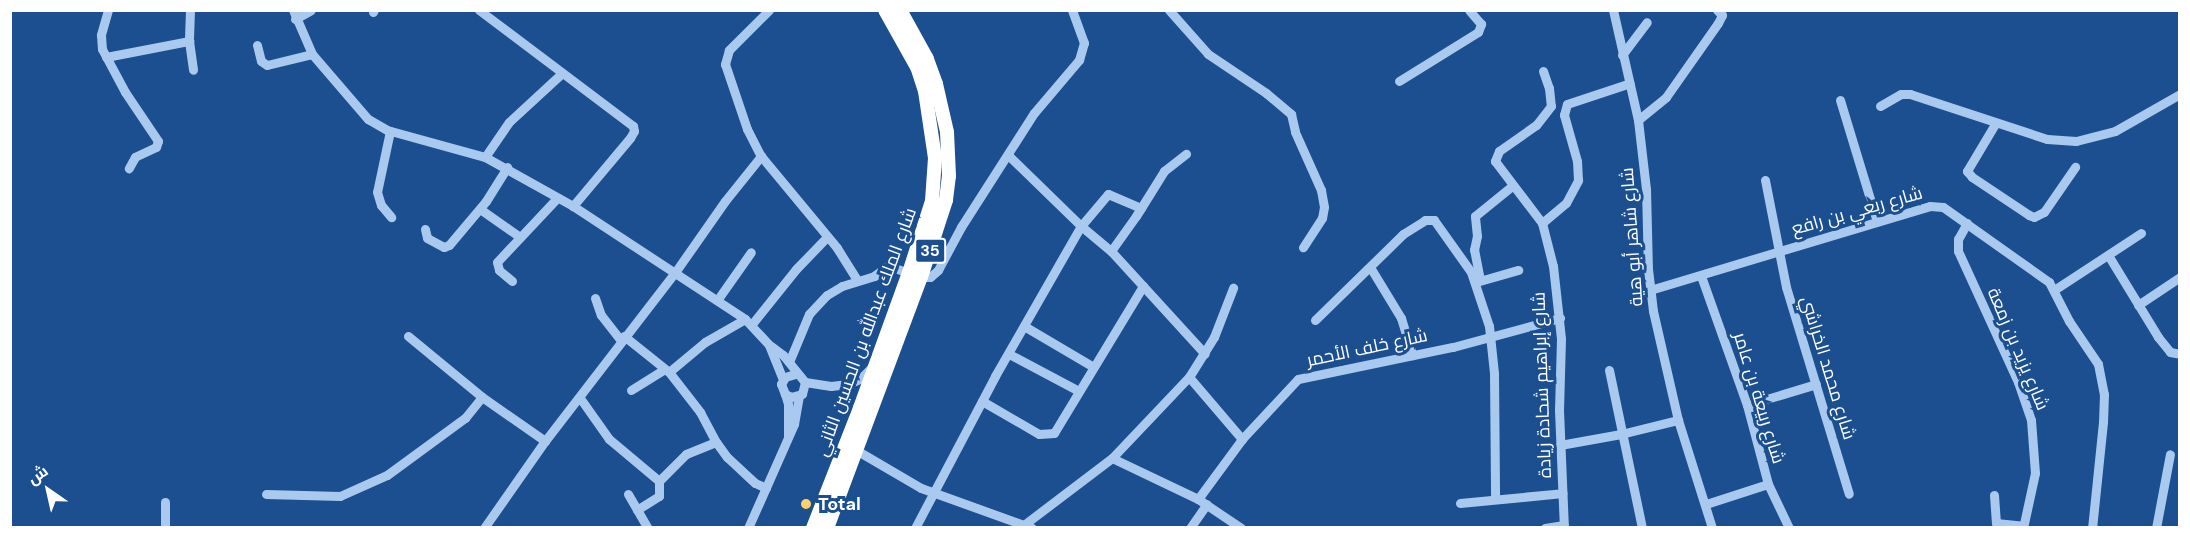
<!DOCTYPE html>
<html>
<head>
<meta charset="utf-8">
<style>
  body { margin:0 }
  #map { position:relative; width:2190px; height:538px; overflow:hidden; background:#1b4f8f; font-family:"DM Sans",Cairo,sans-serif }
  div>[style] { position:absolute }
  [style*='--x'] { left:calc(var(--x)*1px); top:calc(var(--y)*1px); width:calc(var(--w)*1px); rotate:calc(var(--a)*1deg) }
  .minor>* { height:9px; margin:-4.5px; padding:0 4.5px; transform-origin:4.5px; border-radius:4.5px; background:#a9c9ee }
  .highway>* { height:14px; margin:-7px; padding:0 7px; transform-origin:7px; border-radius:7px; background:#fff }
  .dots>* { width:16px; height:16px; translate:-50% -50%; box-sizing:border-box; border:3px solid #1b4f8f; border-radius:50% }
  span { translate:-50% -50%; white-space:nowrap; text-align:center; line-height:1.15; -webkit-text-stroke:6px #1b4f8f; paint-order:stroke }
  .shield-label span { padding:2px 4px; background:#1b4f8f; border:2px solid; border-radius:4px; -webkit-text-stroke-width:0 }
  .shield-label { font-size:16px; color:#fff; font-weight:700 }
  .street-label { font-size:18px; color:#fff }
  .poi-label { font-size:18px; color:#fff; font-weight:700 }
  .left { translate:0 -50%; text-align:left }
  .frame { position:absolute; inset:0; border:12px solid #fff; pointer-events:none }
  .north { position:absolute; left:18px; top:460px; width:60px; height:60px; -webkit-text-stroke:4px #1b4f8f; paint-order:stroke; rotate:326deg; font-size:16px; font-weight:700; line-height:24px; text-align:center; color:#fff }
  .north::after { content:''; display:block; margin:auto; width:21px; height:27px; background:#fff; clip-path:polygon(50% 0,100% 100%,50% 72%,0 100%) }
</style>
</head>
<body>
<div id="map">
  <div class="minor">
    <i style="--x:108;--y:10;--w:26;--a:106"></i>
    <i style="--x:101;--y:35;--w:14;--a:86"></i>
    <i style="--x:102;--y:49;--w:49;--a:61.9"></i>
    <i style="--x:125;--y:92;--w:59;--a:56"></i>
    <i style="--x:158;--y:141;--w:6;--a:108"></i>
    <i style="--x:156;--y:147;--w:23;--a:155"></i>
    <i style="--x:135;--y:157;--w:13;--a:119"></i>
    <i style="--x:190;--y:10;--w:31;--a:92"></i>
    <i style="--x:189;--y:41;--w:29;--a:82"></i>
    <i style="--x:293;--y:10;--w:48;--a:66.6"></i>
    <i style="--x:312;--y:54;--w:86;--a:49.3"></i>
    <i style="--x:368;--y:119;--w:22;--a:30"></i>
    <i style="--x:387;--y:130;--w:102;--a:15.4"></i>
    <i style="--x:485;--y:157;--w:101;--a:29.1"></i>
    <i style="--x:573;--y:206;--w:206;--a:33.3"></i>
    <i style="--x:745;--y:319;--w:35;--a:47"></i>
    <i style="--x:769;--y:345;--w:38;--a:68"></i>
    <i style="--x:479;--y:10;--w:193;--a:37"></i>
    <i style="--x:633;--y:126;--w:5;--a:79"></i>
    <i style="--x:634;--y:131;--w:8;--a:120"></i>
    <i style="--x:630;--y:138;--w:89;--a:130"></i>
    <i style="--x:769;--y:10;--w:57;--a:135"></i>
    <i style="--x:729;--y:50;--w:15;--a:106"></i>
    <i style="--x:725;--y:64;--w:69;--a:71.3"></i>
    <i style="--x:747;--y:129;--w:30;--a:63"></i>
    <i style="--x:761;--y:156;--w:119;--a:50.4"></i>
    <i style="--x:837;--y:248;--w:38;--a:58"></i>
    <i style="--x:1169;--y:10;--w:59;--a:48.4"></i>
    <i style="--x:1208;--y:54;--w:70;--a:33.9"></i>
    <i style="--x:1266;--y:93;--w:33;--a:40"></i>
    <i style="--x:1291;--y:114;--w:18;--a:77"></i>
    <i style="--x:1295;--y:132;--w:64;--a:65.9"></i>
    <i style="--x:1321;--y:190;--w:17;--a:80"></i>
    <i style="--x:1324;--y:207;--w:11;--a:100"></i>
    <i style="--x:1322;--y:218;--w:35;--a:123"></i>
    <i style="--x:1613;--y:10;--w:113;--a:77.2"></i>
    <i style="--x:1638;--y:120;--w:69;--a:83.4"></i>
    <i style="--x:1646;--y:189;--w:80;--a:88.6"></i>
    <i style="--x:1648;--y:269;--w:42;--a:83.2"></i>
    <i style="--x:1653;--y:311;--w:112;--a:77.1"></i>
    <i style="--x:1678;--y:420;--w:113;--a:72.5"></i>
    <i style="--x:373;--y:12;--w:2;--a:-63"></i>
    <i style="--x:295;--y:19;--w:18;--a:-29"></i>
    <i style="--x:257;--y:45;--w:16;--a:76"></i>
    <i style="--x:261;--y:61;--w:7;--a:34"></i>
    <i style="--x:267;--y:65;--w:46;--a:-13.7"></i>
    <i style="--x:1622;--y:55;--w:41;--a:-52.9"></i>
    <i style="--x:106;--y:57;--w:85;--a:-10.9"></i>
    <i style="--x:1543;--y:71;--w:18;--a:71"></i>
    <i style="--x:1549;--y:88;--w:18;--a:84"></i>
    <i style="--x:1551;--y:106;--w:24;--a:128"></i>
    <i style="--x:1536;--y:125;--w:45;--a:144.9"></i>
    <i style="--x:1499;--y:151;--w:11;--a:112"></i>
    <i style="--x:1495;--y:161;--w:78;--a:52.8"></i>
    <i style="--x:1542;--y:223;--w:44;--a:75.7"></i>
    <i style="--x:1553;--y:266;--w:73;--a:83.7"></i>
    <i style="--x:1561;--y:339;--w:71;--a:91.6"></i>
    <i style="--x:1559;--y:410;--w:118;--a:87.6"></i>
    <i style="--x:1399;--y:81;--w:93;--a:-31.8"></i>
    <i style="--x:1478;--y:32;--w:9;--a:-69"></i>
    <i style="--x:1481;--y:24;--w:18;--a:-131"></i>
    <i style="--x:1840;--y:100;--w:127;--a:73.1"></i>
    <i style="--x:1880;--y:106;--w:24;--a:-30"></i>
    <i style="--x:1901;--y:94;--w:9;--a:0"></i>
    <i style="--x:1910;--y:94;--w:144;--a:18.2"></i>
    <i style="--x:2047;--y:139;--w:29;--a:4"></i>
    <i style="--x:2076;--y:141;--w:40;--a:-14.4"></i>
    <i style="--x:2115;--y:131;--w:75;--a:-29.6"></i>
    <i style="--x:1638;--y:120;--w:36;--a:-39"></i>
    <i style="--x:1666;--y:97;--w:90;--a:-54.9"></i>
    <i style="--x:1718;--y:23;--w:9;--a:-63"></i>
    <i style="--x:1722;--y:15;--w:7;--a:-135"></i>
    <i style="--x:1995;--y:124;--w:55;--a:120.8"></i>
    <i style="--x:1967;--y:171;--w:8;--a:50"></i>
    <i style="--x:1972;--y:177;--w:69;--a:33.7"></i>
    <i style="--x:2029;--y:215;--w:5;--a:22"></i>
    <i style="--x:2034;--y:217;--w:11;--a:-27"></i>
    <i style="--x:2044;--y:212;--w:55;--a:-55.4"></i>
    <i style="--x:390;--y:131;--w:62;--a:102"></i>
    <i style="--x:377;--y:192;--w:14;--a:73"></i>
    <i style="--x:381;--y:205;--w:16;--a:50"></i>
    <i style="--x:1008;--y:155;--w:102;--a:44.2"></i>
    <i style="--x:1081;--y:226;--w:39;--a:40"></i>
    <i style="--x:1111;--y:251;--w:139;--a:47.6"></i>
    <i style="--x:485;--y:157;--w:42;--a:-55.6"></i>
    <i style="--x:509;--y:122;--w:71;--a:-42.7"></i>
    <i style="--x:1765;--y:180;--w:109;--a:78.9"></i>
    <i style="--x:1786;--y:287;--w:216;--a:73.1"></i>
    <i style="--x:480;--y:209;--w:49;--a:35"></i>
    <i style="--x:1542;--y:223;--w:31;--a:-40"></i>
    <i style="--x:1566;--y:203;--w:26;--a:-62"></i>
    <i style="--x:1578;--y:180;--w:19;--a:-93"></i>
    <i style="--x:1577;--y:161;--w:48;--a:-105.8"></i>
    <i style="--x:1564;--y:115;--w:11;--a:-75"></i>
    <i style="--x:1567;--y:104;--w:66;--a:-18.4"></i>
    <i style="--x:1967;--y:223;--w:18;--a:119"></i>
    <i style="--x:1958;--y:239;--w:12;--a:90"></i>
    <i style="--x:1958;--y:251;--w:144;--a:65.4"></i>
    <i style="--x:2018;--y:382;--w:40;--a:71.1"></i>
    <i style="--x:2031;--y:420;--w:53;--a:85.7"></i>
    <i style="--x:2035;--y:473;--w:56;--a:102.3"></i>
    <i style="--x:425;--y:229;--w:9;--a:77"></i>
    <i style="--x:427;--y:238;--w:19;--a:28"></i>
    <i style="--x:444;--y:247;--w:5;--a:-22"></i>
    <i style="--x:449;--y:245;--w:57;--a:-49.9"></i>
    <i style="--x:486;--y:201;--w:40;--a:-58"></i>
    <i style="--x:1111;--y:251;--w:43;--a:-54.5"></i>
    <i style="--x:1136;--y:216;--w:53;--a:-58.1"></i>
    <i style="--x:1164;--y:171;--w:28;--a:-38"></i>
    <i style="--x:2108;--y:255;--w:96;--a:58.6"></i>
    <i style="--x:2158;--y:337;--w:19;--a:51"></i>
    <i style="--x:2170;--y:352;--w:10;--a:11"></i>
    <i style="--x:1370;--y:267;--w:60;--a:58.7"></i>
    <i style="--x:1401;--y:318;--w:39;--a:73"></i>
    <i style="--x:1701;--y:276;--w:137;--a:70.4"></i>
    <i style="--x:1747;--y:405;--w:82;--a:75.1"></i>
    <i style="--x:1768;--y:484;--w:49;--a:64.5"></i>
    <i style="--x:921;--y:277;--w:9;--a:0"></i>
    <i style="--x:930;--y:277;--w:11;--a:-41"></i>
    <i style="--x:938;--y:270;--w:49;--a:-61.9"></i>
    <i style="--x:961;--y:227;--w:135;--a:-57.4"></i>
    <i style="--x:1034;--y:113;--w:70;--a:-49.7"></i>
    <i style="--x:1079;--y:60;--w:18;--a:-74"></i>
    <i style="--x:1084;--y:43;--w:35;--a:-110"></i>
    <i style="--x:1480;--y:280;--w:31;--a:-101"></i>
    <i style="--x:1474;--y:250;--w:14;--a:-78"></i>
    <i style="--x:1477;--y:236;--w:20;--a:-96"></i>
    <i style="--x:1475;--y:216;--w:48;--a:-39"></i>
    <i style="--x:512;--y:281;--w:17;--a:-140"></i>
    <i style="--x:499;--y:270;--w:8;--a:-104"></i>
    <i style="--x:497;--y:262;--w:88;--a:-46.8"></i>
    <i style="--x:1476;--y:282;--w:44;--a:-15.9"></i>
    <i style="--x:1650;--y:290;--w:292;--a:-16.7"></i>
    <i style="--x:1930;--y:206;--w:13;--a:4"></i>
    <i style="--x:1943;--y:207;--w:130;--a:35.3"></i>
    <i style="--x:2049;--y:282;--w:44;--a:62.9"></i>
    <i style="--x:2069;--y:321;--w:52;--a:56"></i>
    <i style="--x:2098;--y:364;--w:31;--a:79"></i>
    <i style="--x:2104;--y:394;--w:28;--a:92"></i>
    <i style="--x:2103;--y:422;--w:107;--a:95.9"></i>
    <i style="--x:2054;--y:290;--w:104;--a:-33.2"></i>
    <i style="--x:595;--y:298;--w:18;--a:71"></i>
    <i style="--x:601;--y:315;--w:33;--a:52"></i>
    <i style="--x:718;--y:299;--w:57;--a:-54.9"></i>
    <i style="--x:2138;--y:305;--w:50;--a:-33.7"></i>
    <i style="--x:1315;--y:320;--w:123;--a:-44.3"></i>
    <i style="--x:1403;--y:234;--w:26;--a:-32"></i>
    <i style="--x:1425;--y:220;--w:9;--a:0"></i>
    <i style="--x:1434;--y:220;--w:64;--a:54.6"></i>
    <i style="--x:1471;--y:272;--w:57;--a:71.6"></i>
    <i style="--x:1489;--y:326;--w:47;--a:83.9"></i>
    <i style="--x:1494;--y:373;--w:126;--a:89.5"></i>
    <i style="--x:752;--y:324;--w:70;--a:-51.3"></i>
    <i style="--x:796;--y:269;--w:45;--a:-45.9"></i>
    <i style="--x:1024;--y:326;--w:79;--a:30.5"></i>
    <i style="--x:408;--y:336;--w:96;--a:39.5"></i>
    <i style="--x:482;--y:397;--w:77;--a:34.9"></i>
    <i style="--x:624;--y:336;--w:58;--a:38.7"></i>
    <i style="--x:669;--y:372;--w:51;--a:52.2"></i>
    <i style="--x:700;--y:412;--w:34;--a:62"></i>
    <i style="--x:716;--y:442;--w:19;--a:54"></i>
    <i style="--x:727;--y:457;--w:38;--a:43"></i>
    <i style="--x:755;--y:483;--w:12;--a:24"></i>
    <i style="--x:771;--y:346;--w:15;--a:37"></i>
    <i style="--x:783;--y:355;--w:35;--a:51"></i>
    <i style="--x:805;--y:382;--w:12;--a:104"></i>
    <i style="--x:802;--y:394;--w:11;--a:165"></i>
    <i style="--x:791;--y:397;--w:7;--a:-153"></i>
    <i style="--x:785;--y:394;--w:11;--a:-112"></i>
    <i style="--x:781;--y:384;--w:8;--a:-60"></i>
    <i style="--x:785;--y:377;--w:10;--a:-17"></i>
    <i style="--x:1009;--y:354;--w:79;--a:27.9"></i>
    <i style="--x:789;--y:362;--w:52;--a:-67.4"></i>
    <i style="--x:809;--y:314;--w:26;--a:-47"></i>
    <i style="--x:827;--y:295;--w:17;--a:-31"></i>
    <i style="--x:842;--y:286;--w:34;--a:-17"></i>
    <i style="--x:874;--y:276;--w:17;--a:-36"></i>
    <i style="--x:888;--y:266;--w:22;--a:18"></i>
    <i style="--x:1609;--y:370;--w:161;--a:78.2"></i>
    <i style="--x:669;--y:372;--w:47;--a:-39.8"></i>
    <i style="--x:705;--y:342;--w:46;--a:-29.9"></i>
    <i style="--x:1189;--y:377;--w:82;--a:49.5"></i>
    <i style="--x:805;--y:382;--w:26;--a:9"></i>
    <i style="--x:831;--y:386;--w:17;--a:-7"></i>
    <i style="--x:848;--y:384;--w:13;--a:-23"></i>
    <i style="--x:860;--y:379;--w:16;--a:-45"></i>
    <i style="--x:631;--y:390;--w:39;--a:-32"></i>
    <i style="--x:785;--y:394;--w:10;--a:73"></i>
    <i style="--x:788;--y:404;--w:32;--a:90"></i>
    <i style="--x:580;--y:398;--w:50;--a:54.7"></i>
    <i style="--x:609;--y:439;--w:65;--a:40"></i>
    <i style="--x:659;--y:481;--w:15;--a:90"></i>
    <i style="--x:659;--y:496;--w:26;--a:148"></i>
    <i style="--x:982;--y:401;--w:66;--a:30.1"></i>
    <i style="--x:1039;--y:434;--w:15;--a:-4"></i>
    <i style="--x:1054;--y:433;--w:172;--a:-58.8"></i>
    <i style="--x:1747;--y:405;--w:72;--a:-16.9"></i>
    <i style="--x:1560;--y:445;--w:62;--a:-10.2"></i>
    <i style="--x:1621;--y:434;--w:59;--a:-13.8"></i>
    <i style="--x:856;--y:450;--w:75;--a:30.3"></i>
    <i style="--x:921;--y:488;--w:118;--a:19.8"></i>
    <i style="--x:1112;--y:458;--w:95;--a:25.5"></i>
    <i style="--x:1198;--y:499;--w:52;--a:34"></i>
    <i style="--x:659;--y:481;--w:38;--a:-45"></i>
    <i style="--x:686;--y:454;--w:32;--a:-22"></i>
    <i style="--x:266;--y:494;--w:74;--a:1.5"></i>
    <i style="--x:340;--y:496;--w:51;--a:-24.1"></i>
    <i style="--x:387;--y:475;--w:97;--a:-36.2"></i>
    <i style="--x:465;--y:418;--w:27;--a:-51"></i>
    <i style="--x:628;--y:494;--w:39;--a:60"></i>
    <i style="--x:1994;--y:495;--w:28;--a:86"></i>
    <i style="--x:1996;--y:523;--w:27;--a:6"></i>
    <i style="--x:1198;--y:499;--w:74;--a:-53.7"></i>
    <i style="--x:1242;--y:439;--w:82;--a:-47"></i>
    <i style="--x:1298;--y:379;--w:158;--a:-11.7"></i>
    <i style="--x:1453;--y:347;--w:111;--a:-15.2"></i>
    <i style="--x:1460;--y:503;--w:103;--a:-5.5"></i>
    <i style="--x:1706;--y:504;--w:65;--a:-17.9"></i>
    <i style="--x:1025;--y:524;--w:109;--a:-37.2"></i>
    <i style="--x:1112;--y:458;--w:112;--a:-46.5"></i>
    <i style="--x:1189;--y:377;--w:47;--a:-58"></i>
    <i style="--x:1214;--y:337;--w:53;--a:-68.8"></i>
    <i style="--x:165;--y:528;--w:26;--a:-90"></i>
    <i style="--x:484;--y:528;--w:106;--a:-55"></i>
    <i style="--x:545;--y:441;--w:215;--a:-52.4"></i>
    <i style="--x:676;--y:271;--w:85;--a:-55"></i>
    <i style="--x:725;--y:201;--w:58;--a:-51.3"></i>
    <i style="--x:748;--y:528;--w:114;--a:-66.1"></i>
    <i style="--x:794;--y:424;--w:28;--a:-80"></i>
    <i style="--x:915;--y:528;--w:172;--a:-62.2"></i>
    <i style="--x:995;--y:376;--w:173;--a:-60.2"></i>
    <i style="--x:1081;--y:226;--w:42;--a:-49.8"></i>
    <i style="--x:1108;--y:194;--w:36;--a:23"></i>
    <i style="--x:1190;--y:528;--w:29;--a:-55"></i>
    <i style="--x:1545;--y:528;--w:19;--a:-9"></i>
    <i style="--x:2156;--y:528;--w:75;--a:-79.3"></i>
  </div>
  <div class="highway">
    <i style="--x:813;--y:528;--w:129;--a:-68.6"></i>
    <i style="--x:860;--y:408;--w:144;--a:-70.1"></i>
    <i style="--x:909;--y:273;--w:76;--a:-72.3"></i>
    <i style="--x:932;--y:201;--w:43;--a:-86"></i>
    <i style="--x:935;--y:158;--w:68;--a:-98.5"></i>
    <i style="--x:925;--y:91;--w:25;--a:-108"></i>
    <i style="--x:917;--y:67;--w:65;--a:-119.3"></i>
    <i style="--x:827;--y:528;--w:268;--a:-69.5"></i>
    <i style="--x:921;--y:277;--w:81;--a:-72"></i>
    <i style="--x:946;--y:200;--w:24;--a:-83"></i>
    <i style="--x:949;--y:176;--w:44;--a:-92.6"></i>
    <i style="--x:947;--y:132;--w:49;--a:-102.9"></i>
    <i style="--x:936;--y:84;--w:27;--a:-110"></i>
    <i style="--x:927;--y:59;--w:56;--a:-118.9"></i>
  </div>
  <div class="dots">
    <i style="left:806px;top:504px;background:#ffd166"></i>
  </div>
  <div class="shield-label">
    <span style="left:930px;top:251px">35</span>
  </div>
  <div class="street-label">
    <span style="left:1857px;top:211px;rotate:-16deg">شارع ربعي بن رافع</span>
    <span style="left:1632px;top:237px;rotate:-94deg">شارع شاهر أبو هية</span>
    <span style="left:866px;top:332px;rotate:-70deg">شارع الملك عبدالله بن الحسين الثاني</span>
    <span style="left:1367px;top:348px;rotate:-12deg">شارع خلف الأحمر</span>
    <span style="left:2018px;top:349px;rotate:67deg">شارع يزيد بن زمعة</span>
    <span style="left:1828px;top:368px;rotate:73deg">شارع محمد الخراشي</span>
    <span style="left:1542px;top:385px;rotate:-92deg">شارع إبراهيم شحادة زيادة</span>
    <span style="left:1759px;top:398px;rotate:73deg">شارع ربيعة بن عامر</span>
  </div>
  <div class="poi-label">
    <span class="left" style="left:818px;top:504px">Total</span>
  </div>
  <div class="frame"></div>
  <div class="north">ش</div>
</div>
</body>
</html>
